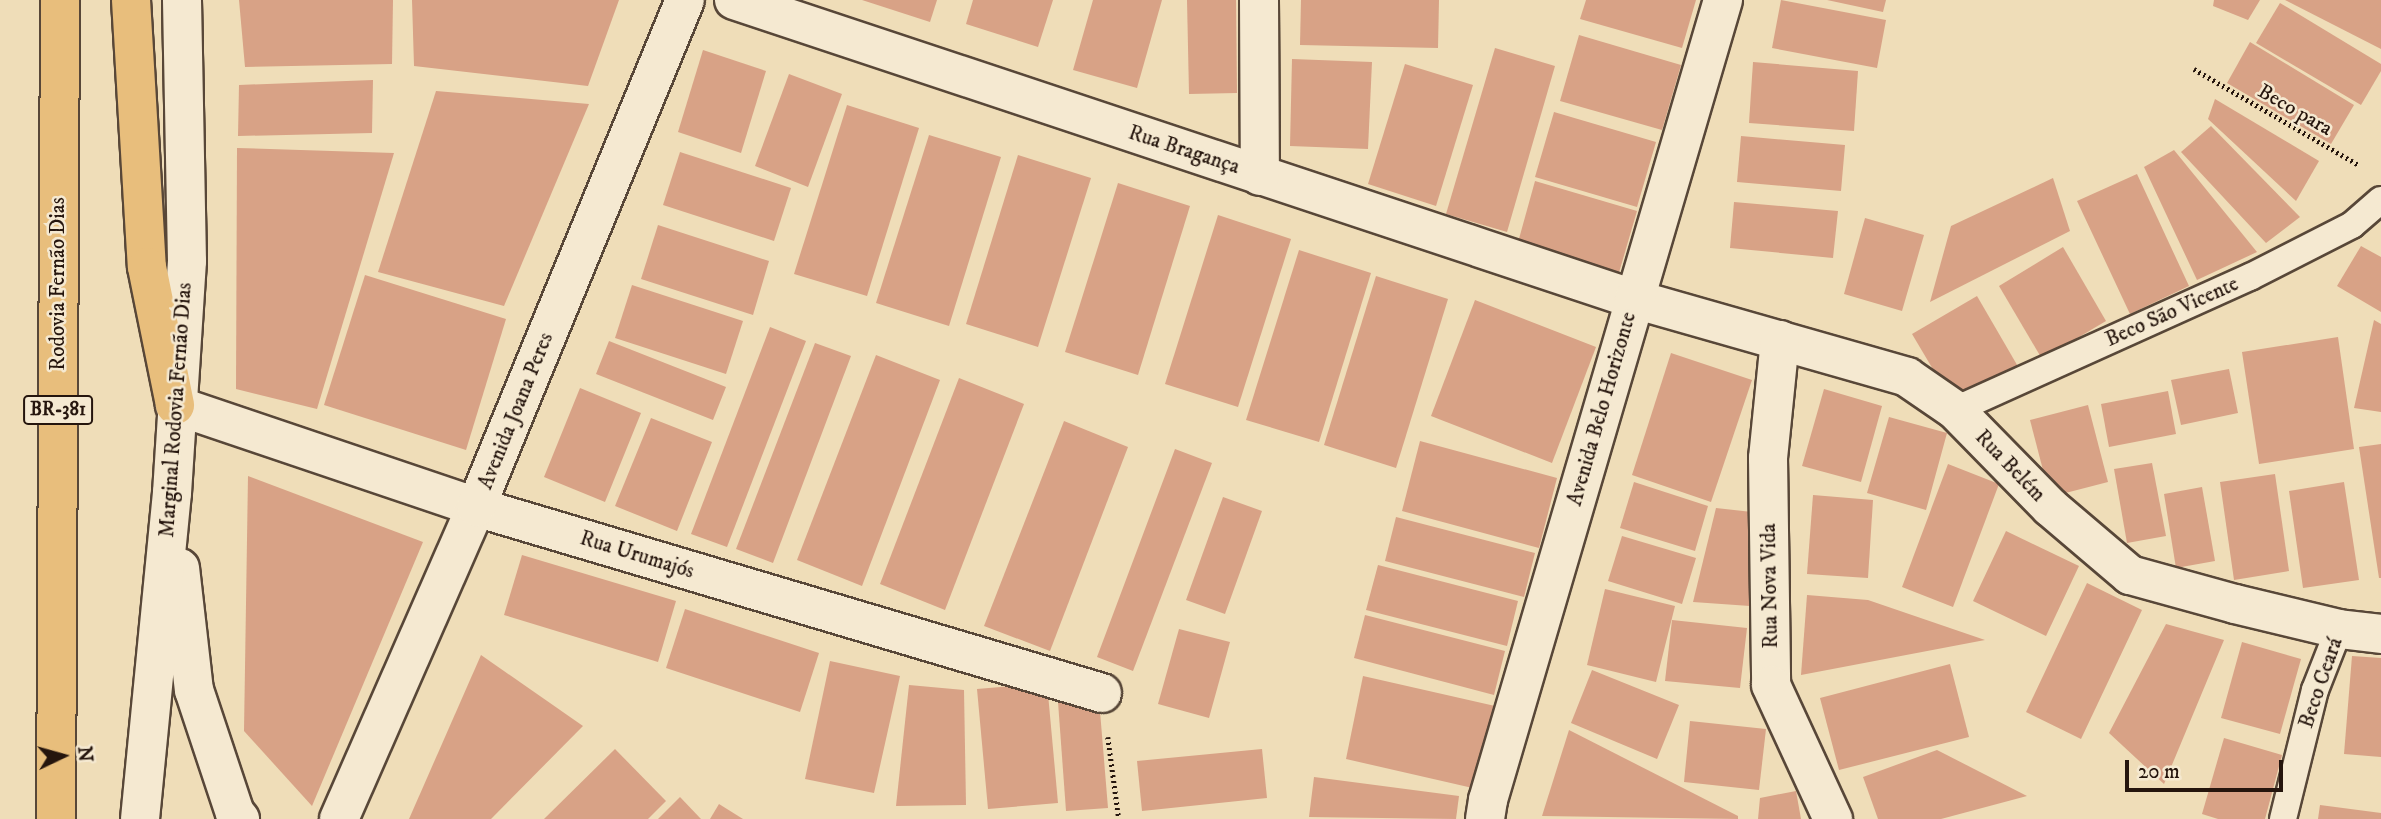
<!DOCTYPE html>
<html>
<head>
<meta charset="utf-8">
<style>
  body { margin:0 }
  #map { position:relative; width:2381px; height:819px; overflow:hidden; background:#efddb8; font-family:"IM FELL DW Pica",serif }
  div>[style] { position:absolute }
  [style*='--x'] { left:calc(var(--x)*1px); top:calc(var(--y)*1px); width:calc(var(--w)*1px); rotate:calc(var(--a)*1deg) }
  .building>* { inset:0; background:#d8a286 }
  .path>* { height:4.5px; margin-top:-2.25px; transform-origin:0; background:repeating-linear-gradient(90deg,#25150d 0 2px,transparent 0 5.5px) }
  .roads { filter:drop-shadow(2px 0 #584738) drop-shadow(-2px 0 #584738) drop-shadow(0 2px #584738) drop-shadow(0 -2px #584738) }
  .service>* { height:26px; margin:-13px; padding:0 13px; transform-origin:13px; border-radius:13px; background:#f5e9d1 }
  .minor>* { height:38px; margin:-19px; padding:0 19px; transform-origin:19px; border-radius:19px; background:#f5e9d1 }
  .tertiary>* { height:38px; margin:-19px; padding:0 19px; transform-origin:19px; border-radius:19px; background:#f5e9d1 }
  .secondary>* { height:38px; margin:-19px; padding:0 19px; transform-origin:19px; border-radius:19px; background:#f5e9d1 }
  .motorway>* { height:38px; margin:-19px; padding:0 19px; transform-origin:19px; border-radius:19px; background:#e8be7c }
  span { translate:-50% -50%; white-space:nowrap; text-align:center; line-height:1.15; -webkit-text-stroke:5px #f5e9d1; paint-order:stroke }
  .shield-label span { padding:2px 5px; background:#f5e9d1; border:2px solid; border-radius:5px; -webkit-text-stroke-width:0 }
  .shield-label { font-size:19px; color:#25150d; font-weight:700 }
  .street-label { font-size:21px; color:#25150d }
  .north { position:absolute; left:28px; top:721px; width:70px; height:70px; -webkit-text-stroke:5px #f5e9d1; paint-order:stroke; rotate:85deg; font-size:19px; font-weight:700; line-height:28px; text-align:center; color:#25150d }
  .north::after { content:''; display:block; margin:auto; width:24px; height:32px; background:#25150d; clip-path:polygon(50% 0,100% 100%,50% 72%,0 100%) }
  .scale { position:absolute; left:2125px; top:760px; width:158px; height:32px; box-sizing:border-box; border:4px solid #25150d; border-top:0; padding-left:9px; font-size:21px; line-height:24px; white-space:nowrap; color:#25150d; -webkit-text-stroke:5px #f5e9d1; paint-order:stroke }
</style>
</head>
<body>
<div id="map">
  <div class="building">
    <i style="clip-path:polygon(239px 0,393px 0,392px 64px,245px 67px)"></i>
    <i style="clip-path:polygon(412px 0,619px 0,588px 86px,414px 66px)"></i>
    <i style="clip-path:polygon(862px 0,937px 0,930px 22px)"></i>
    <i style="clip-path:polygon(973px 0,1053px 0,1038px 47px,966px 24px)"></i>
    <i style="clip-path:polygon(1093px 0,1162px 0,1137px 88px,1073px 70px)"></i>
    <i style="clip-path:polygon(1187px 0,1236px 0,1237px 93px,1189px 94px)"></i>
    <i style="clip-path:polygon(1301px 0,1439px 0,1438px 48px,1300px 45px)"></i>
    <i style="clip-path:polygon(1586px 0,1696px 0,1682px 48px,1580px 19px)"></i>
    <i style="clip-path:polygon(1781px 0,1886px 20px,1877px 68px,1772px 48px)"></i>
    <i style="clip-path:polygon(1827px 0,1886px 0,1883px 12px)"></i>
    <i style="clip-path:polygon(2214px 0,2260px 0,2248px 20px,2213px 6px)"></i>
    <i style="clip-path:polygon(2285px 0,2381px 0,2381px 49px)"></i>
    <i style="clip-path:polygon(2280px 3px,2381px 64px,2381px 71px,2361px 105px,2256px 43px)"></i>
    <i style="clip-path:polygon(1579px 35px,1681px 65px,1662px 130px,1560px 101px)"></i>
    <i style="clip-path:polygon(2250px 42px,2354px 105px,2331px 144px,2227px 83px)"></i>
    <i style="clip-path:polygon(1495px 48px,1555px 66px,1507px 232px,1446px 214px)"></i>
    <i style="clip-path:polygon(703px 50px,766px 71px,741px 153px,678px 132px)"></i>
    <i style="clip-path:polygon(1292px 59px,1372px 62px,1368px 149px,1290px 146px)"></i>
    <i style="clip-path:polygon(1753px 62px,1858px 71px,1854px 131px,1749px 123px)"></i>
    <i style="clip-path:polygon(1405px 64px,1473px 85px,1436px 206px,1368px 184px)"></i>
    <i style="clip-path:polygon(789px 74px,842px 94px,808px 187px,755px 166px)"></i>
    <i style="clip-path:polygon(373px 80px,372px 133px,238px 136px,239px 85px)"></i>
    <i style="clip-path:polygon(436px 91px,589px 104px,504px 306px,378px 272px)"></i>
    <i style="clip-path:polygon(2215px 99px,2319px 161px,2296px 201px,2208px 119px)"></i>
    <i style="clip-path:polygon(847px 105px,919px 128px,867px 296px,794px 274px)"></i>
    <i style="clip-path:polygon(1554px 112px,1656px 142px,1637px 207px,1535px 177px)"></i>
    <i style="clip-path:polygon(2211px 126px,2300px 217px,2266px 243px,2181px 152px)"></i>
    <i style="clip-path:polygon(929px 135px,1001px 157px,949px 326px,876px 303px)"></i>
    <i style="clip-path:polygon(1741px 136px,1845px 145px,1841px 191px,1737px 182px)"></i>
    <i style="clip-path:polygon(237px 148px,394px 153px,317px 409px,236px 389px)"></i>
    <i style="clip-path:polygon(2174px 150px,2257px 252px,2197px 280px,2144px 167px)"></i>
    <i style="clip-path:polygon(680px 152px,791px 188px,774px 241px,663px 205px)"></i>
    <i style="clip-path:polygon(1018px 155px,1091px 178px,1038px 347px,966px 324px)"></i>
    <i style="clip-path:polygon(2137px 174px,2189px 286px,2130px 314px,2077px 201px)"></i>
    <i style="clip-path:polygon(2053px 178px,2070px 231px,1930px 302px,1951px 226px)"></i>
    <i style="clip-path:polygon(1535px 181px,1637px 211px,1618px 276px,1517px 246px)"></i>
    <i style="clip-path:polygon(1118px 183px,1190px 206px,1138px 375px,1065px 352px)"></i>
    <i style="clip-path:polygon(1734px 202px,1838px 211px,1833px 258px,1730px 248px)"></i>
    <i style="clip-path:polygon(1218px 215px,1291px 239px,1238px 407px,1165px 384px)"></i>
    <i style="clip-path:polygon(1865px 218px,1924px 235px,1902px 311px,1844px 294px)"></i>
    <i style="clip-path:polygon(658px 225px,769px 261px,753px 315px,641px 279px)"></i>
    <i style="clip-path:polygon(2361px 246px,2381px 257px,2381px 312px,2337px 286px)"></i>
    <i style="clip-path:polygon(2063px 247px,2106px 321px,2042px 359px,1999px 286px)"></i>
    <i style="clip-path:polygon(1299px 250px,1371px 273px,1319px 442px,1246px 420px)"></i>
    <i style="clip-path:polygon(365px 275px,506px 319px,466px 450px,324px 405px)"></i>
    <i style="clip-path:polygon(1376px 276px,1448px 299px,1396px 468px,1324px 445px)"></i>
    <i style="clip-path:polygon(632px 285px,743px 321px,726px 374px,615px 338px)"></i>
    <i style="clip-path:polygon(1977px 296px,2020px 370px,1956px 408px,1912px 334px)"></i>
    <i style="clip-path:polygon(1475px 300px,1596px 347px,1552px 463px,1431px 416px)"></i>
    <i style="clip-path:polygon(2374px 320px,2381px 324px,2381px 412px,2354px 408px)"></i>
    <i style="clip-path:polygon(770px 327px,806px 341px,727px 547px,691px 534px)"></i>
    <i style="clip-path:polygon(2338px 337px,2354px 449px,2259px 464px,2242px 352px)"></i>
    <i style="clip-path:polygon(609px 341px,726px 387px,713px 420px,596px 374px)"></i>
    <i style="clip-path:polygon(815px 343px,851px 356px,773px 563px,736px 549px)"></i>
    <i style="clip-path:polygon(1671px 353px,1752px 380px,1711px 502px,1632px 475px)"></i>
    <i style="clip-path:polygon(876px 355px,940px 380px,862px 586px,797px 560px)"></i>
    <i style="clip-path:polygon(2229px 369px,2238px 413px,2181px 425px,2171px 380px)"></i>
    <i style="clip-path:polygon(959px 378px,1024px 404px,945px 610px,880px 584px)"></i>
    <i style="clip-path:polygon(580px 388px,641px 413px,605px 502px,544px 477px)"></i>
    <i style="clip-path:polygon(1824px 389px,1882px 406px,1861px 482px,1802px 466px)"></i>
    <i style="clip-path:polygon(2168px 391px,2176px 434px,2109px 447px,2101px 404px)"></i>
    <i style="clip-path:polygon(2088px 405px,2108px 482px,2050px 497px,2030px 420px)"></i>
    <i style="clip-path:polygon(1889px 417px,1947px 433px,1926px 510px,1867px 493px)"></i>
    <i style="clip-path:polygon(651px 418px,712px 442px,677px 531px,615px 506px)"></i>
    <i style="clip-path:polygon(1064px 421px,1128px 447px,1050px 651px,984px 626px)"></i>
    <i style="clip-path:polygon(1420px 441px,1557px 478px,1539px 548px,1402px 511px)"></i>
    <i style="clip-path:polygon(2381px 444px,2381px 578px,2379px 578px,2359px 447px)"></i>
    <i style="clip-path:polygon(1175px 449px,1212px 463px,1133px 671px,1097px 657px)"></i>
    <i style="clip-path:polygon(2152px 463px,2166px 536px,2127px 543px,2114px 469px)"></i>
    <i style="clip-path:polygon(1948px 464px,1999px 484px,1953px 607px,1902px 587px)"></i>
    <i style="clip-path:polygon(2275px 474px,2289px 571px,2234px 580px,2220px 482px)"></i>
    <i style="clip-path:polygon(248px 476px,423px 542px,312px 806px,244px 731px)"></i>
    <i style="clip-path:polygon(1634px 482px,1708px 506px,1695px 551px,1620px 528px)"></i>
    <i style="clip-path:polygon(2344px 482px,2359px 580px,2303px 588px,2289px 491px)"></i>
    <i style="clip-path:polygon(2202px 487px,2215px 561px,2176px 568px,2164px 494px)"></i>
    <i style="clip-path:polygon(1813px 495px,1873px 500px,1868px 578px,1807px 574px)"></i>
    <i style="clip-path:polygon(1223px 497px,1262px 511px,1225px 614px,1186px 600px)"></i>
    <i style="clip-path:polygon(1716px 508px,1752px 512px,1750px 606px,1693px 602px)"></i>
    <i style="clip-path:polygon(1396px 517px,1535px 553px,1524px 597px,1385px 561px)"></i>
    <i style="clip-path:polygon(2006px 531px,2079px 566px,2046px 636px,1973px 601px)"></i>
    <i style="clip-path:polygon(1622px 536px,1696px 558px,1682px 604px,1608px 581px)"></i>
    <i style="clip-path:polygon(522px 555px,676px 601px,658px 662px,504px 615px)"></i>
    <i style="clip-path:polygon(1378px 565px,1518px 601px,1507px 646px,1366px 610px)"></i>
    <i style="clip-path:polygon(2087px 583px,2142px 610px,2081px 739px,2026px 712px)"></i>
    <i style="clip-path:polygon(1605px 589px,1675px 606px,1656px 682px,1587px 665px)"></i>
    <i style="clip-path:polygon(1807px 595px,1868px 600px,1985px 640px,1801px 675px)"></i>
    <i style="clip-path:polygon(685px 609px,819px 653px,800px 712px,666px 668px)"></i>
    <i style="clip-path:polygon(1365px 615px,1505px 651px,1494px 695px,1354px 658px)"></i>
    <i style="clip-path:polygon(1672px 620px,1747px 628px,1740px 688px,1665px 681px)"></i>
    <i style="clip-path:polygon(2166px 624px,2224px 640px,2164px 784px,2109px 733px)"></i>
    <i style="clip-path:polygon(1179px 629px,1230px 642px,1209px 718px,1158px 704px)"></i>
    <i style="clip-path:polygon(2242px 642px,2301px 659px,2280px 734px,2221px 718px)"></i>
    <i style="clip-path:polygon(481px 655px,583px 726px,491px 819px,409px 819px)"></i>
    <i style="clip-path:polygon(2352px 656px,2381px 658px,2381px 757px,2344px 754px)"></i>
    <i style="clip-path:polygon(830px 661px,900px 676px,874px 793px,805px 779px)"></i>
    <i style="clip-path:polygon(1950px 664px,1969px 737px,1839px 770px,1820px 698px)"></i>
    <i style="clip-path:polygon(1592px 670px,1679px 705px,1657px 759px,1571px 723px)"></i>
    <i style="clip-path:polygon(1363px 676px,1495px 706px,1477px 789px,1346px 759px)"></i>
    <i style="clip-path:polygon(1047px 683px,1058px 803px,988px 809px,977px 689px)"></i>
    <i style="clip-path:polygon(909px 685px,964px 690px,966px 805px,896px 806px)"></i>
    <i style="clip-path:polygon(1099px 699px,1108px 808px,1066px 811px,1058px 702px)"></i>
    <i style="clip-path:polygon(1690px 721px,1766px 729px,1759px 790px,1684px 782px)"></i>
    <i style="clip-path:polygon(1569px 730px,1738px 816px,1738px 819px,1542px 816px)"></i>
    <i style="clip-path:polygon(2224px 738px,2282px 755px,2265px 819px,2218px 819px,2202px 814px)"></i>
    <i style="clip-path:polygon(615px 749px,666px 801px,648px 819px,544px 819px)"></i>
    <i style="clip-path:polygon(1262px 749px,1267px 798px,1142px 811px,1137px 761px)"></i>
    <i style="clip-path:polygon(1937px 750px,2027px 796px,1941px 819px,1878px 819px,1863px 777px)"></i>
    <i style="clip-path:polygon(1314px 777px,1459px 796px,1456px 819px,1309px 817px)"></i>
    <i style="clip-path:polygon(1796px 791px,1801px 819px,1758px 819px,1760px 798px)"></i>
    <i style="clip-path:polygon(680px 797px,701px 819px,658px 819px)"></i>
    <i style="clip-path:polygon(719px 804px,743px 819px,710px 819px)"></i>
    <i style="clip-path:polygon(2320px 805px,2381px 813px,2381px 819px,2318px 819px)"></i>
  </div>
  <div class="path">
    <i style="--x:2194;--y:69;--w:191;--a:30.2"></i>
    <i style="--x:1108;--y:737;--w:83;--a:82.4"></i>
  </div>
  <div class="roads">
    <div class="service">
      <i style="--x:1955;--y:410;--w:324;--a:-24.3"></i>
      <i style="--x:2250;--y:277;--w:114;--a:-27"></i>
      <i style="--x:2352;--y:225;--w:38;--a:-41"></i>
      <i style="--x:2283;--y:819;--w:133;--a:-76.1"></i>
      <i style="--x:2315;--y:690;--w:66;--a:-68.5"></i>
    </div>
    <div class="minor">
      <i style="--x:734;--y:0;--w:948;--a:18.38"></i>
      <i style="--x:1634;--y:299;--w:284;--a:15.9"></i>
      <i style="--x:1907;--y:377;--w:58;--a:34.5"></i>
      <i style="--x:1955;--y:410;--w:136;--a:45.6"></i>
      <i style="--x:2050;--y:507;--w:105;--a:40.4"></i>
      <i style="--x:2130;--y:575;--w:109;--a:15.4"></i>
      <i style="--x:2235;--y:604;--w:107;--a:13.5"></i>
      <i style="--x:2339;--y:629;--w:42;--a:6.8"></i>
      <i style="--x:1259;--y:0;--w:176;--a:89.7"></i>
      <i style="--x:1780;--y:340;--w:119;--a:95.8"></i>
      <i style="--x:1768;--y:458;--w:227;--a:89.2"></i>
      <i style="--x:1771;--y:685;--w:148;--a:65.2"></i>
      <i style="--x:175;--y:405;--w:318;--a:18.7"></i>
      <i style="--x:476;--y:507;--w:653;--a:16.55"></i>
      <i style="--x:339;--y:819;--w:341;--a:-66.3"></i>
      <i style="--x:476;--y:507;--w:548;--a:-67.6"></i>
    </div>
    <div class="tertiary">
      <i style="--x:1485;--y:819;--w:19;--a:-81"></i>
      <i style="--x:1488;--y:800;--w:834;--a:-73.63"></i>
    </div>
    <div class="secondary">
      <i style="--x:180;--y:568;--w:123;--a:83.5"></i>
      <i style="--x:194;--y:690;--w:130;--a:71.6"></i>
      <i style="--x:235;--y:813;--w:8;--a:50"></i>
      <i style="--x:140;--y:819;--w:328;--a:-84.4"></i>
      <i style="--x:172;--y:493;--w:232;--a:-86.3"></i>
      <i style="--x:187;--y:261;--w:261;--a:-91.1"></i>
    </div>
    <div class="motorway">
      <i style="--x:131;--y:0;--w:267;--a:86.6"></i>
      <i style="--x:147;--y:267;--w:141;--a:78.5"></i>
      <i style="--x:56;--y:819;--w:819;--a:-89.72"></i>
    </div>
  </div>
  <div class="shield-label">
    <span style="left:58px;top:410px">BR-381</span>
  </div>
  <div class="street-label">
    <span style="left:2295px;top:110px;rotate:30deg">Beco para</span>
    <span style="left:1184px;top:150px;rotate:18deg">Rua Bragança</span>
    <span style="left:58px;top:284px;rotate:-90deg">Rodovia Fernão Dias</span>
    <span style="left:2172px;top:312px;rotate:-24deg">Beco São Vicente</span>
    <span style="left:1602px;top:409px;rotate:-74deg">Avenida Belo Horizonte</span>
    <span style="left:176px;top:410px;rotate:-86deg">Marginal Rodovia Fernão Dias</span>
    <span style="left:516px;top:411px;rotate:-68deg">Avenida Joana Peres</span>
    <span style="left:2010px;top:466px;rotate:46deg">Rua Belém</span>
    <span style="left:637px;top:555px;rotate:17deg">Rua Urumajós</span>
    <span style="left:1770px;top:586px;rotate:-91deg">Rua Nova Vida</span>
    <span style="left:2321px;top:683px;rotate:-71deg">Beco Ceará</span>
  </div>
  <div class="north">N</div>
  <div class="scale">20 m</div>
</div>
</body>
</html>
